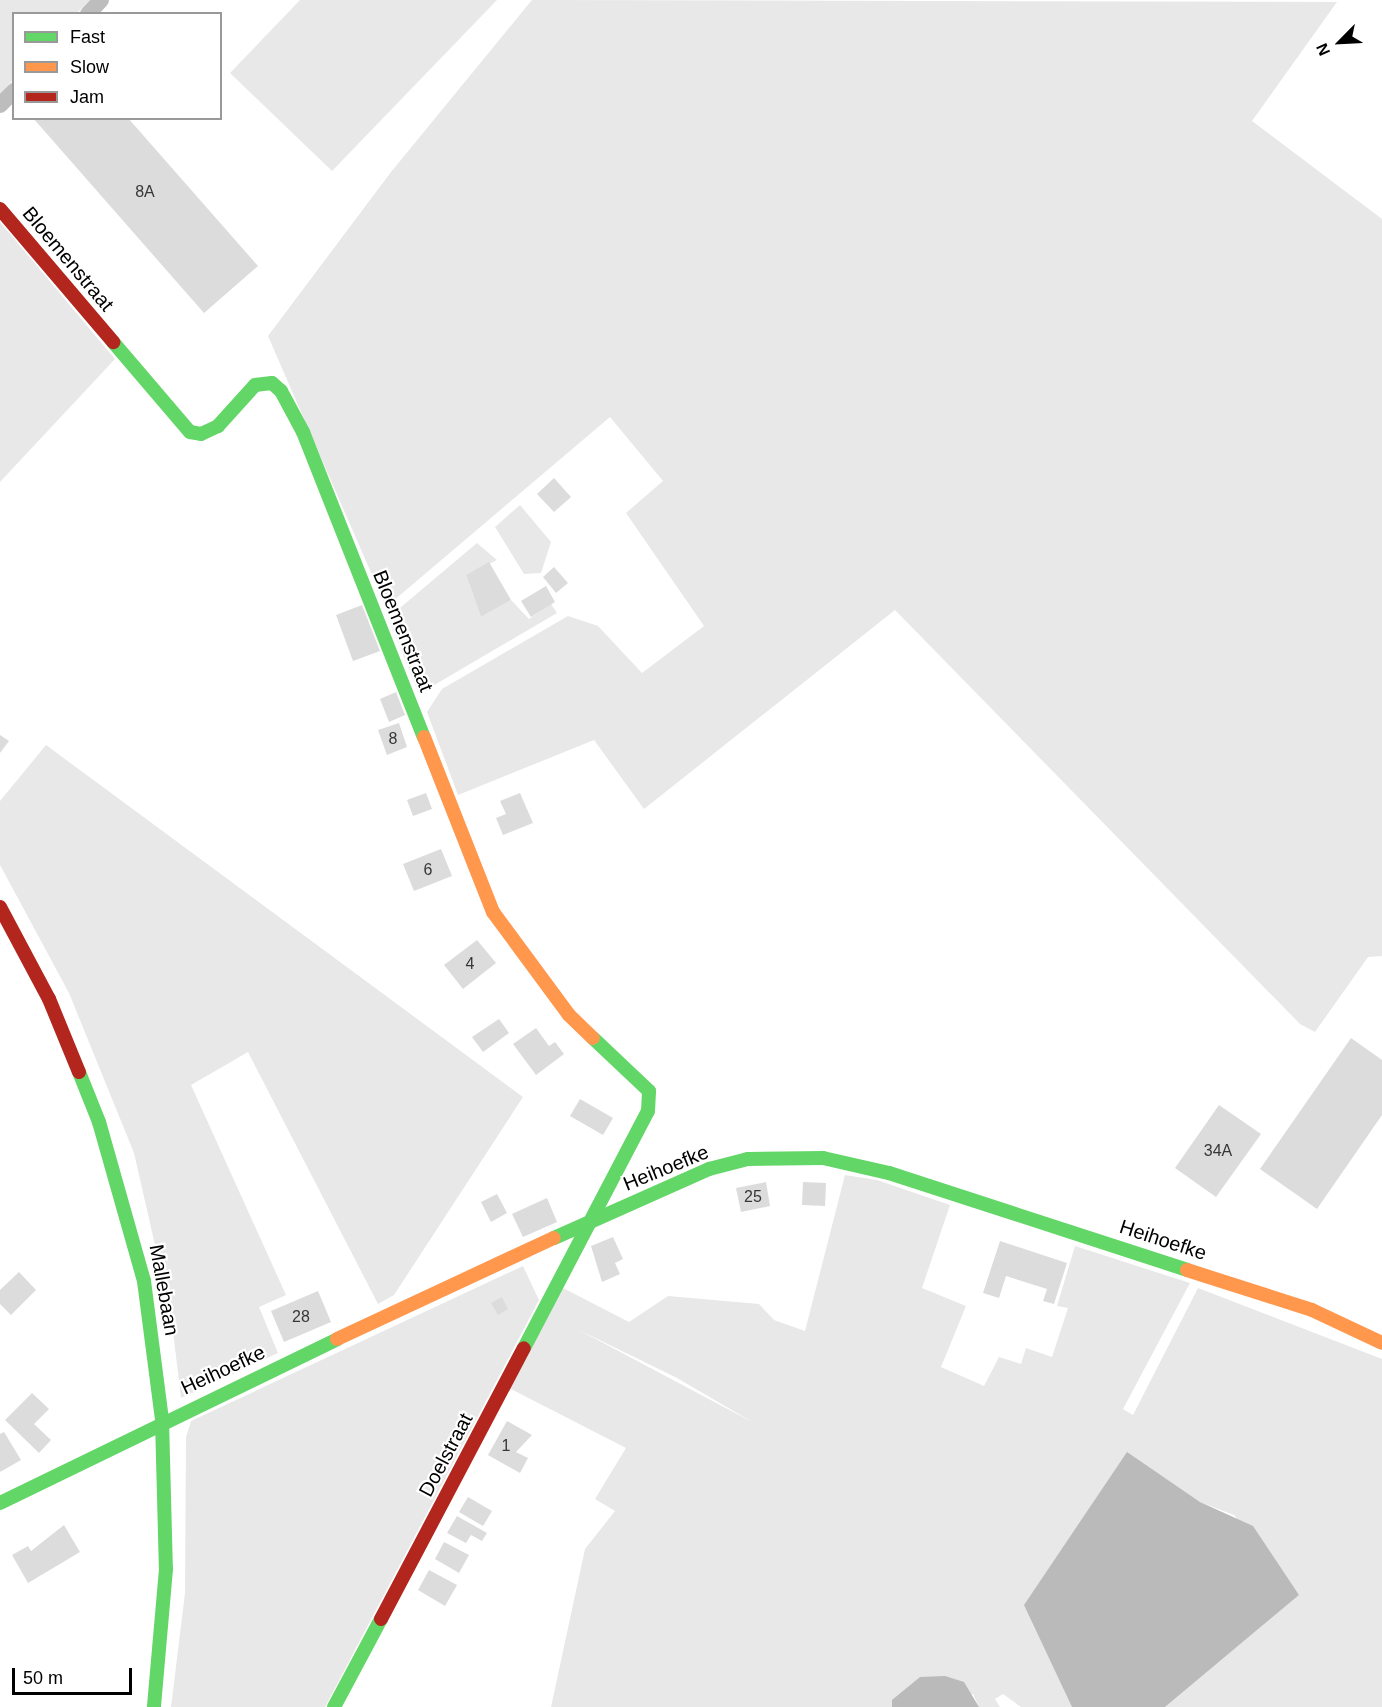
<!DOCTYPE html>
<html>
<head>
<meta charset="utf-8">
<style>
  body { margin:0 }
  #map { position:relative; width:1382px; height:1707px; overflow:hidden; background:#fff; font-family:Helvetica,sans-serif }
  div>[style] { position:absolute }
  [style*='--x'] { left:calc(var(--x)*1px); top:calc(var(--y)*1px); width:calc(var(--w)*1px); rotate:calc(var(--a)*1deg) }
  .green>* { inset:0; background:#e8e8e8 }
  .water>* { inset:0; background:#bababa }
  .building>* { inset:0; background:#dcdcdc }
  .street>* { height:16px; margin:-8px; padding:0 8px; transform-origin:8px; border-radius:8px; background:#bdbdbd }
  .fast>* { height:14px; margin:-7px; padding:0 7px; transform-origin:7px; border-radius:7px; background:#63d668 }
  .slow>* { height:14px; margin:-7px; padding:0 7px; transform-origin:7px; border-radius:7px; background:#ff974d }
  .jam>* { height:14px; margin:-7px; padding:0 7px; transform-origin:7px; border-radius:7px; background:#b3261e }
  span { translate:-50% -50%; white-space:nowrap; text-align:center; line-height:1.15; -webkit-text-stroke:4.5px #fff; paint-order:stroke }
  .number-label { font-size:16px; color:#373737 }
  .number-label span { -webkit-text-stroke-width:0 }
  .street-label { font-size:20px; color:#000 }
  .legend { position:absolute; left:12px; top:12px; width:210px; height:108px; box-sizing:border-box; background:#fff; border:2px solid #999; margin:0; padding:8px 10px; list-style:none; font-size:18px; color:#000 }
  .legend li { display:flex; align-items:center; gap:12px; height:30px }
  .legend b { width:30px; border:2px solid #999 }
  .north { position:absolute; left:1310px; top:12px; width:60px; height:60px; -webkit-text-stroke:4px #fff; paint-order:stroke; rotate:246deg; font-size:16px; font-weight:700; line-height:24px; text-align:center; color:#000 }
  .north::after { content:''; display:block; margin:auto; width:21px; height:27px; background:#000; clip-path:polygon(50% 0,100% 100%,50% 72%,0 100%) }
  .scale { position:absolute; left:12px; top:1668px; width:120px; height:27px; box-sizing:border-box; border:3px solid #000; border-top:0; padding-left:8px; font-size:18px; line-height:21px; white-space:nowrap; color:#000; -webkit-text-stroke:4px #fff; paint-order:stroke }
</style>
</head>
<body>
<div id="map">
  <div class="green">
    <i style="clip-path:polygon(0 0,90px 0,77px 13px,14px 14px,13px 80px,0 94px)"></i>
    <i style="clip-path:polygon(300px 0,497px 0,332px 171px,230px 73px)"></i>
    <i style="clip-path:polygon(532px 0,1337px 2px,1252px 121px,1382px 219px,1382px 956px,1368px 957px,1315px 1032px,1300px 1024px,895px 610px,644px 809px,594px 740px,458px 795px,427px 712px,442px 689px,568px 616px,598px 626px,642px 673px,704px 626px,626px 513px,663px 481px,610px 417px,386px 607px,268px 336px,391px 172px)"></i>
    <i style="clip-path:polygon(0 222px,115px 359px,0 482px)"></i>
    <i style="clip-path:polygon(520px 505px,551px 542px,541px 573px,524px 574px,495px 527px)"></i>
    <i style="clip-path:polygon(477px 543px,497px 560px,466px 575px,481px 617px,511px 600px,529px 619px,551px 604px,557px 613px,419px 694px,388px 618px)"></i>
    <i style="clip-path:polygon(46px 745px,523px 1097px,394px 1295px,378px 1304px,248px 1052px,191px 1085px,286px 1295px,259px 1307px,278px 1353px,181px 1398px,171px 1315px,134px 1153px,69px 993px,0 865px,0 801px)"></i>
    <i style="clip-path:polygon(evenodd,845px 1175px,877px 1180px,950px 1205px,922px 1288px,966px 1306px,941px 1367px,984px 1386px,999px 1357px,1021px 1364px,1026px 1348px,1052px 1357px,1068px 1308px,1057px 1306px,1075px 1246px,1190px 1283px,1123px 1409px,1133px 1415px,1198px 1288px,1382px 1359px,1382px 1707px,1165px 1707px,1299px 1595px,1234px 1515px,1200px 1502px,1127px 1453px,1053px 1664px,1072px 1707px,1021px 1707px,1003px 1694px,995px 1699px,1000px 1707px,979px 1707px,973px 1694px,892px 1700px,892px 1707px,551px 1707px,585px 1549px,615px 1511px,595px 1499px,626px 1448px,507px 1387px,561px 1287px,629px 1322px,668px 1296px,759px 1304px,774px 1320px,805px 1331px,845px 1175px,577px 1329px,677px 1378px,754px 1423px,577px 1329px)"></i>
    <i style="clip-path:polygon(523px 1266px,539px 1300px,325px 1707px,171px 1707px,185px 1593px,186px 1437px,191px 1421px)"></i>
  </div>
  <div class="water">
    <i style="clip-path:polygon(1127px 1452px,1200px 1502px,1253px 1526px,1299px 1595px,1165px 1707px,1072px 1707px,1024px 1605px)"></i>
    <i style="clip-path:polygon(945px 1676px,964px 1682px,979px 1707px,892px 1707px,892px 1700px,920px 1677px)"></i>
  </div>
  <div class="building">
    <i style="clip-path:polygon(33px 118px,128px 118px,258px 266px,204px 313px)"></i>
    <i style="clip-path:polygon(554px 478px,571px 497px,554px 512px,537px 494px)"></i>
    <i style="clip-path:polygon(489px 562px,511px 600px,481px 617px,466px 575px)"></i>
    <i style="clip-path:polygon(554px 567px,568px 583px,556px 593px,543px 577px)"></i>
    <i style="clip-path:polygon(546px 586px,555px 602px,531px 617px,521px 601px)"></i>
    <i style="clip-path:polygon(362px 605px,380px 651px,353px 661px,336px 615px)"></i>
    <i style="clip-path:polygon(396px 692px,405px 715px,389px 722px,380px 699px)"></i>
    <i style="clip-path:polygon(399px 723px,407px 747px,387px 755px,378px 730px)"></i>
    <i style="clip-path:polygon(0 735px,9px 741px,0 753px)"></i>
    <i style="clip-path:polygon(426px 793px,432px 809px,413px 816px,407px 800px)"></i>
    <i style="clip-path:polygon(520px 793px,533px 823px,503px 835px,496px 818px,506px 814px,500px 801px)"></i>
    <i style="clip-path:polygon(441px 849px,452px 876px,414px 891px,403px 864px)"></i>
    <i style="clip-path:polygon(477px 940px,496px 963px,463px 989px,444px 965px)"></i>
    <i style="clip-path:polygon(499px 1019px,509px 1033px,483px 1052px,472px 1037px)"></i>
    <i style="clip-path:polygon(536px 1028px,549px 1046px,555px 1042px,564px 1054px,536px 1075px,513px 1044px)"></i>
    <i style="clip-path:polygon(1351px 1038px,1382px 1060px,1382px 1115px,1317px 1209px,1260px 1169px)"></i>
    <i style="clip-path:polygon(580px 1099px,613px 1118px,603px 1135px,570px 1116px)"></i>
    <i style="clip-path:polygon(1219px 1105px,1261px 1134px,1216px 1197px,1175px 1168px)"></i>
    <i style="clip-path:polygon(766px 1182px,770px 1206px,741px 1212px,736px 1188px)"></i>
    <i style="clip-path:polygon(803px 1182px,826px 1183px,825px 1206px,802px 1205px)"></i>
    <i style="clip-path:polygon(497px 1194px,507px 1213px,491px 1222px,481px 1202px)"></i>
    <i style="clip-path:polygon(547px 1198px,557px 1222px,523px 1237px,512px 1214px)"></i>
    <i style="clip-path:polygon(613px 1237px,623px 1259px,615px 1263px,620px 1274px,602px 1282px,591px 1246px)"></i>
    <i style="clip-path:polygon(1000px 1241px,1067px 1263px,1054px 1304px,1043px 1301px,1047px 1289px,1006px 1276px,999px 1298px,983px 1293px)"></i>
    <i style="clip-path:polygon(19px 1272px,36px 1290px,11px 1315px,0 1304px,0 1290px)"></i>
    <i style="clip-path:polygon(318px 1291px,331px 1322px,284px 1342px,271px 1311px)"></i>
    <i style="clip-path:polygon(502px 1297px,508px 1309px,498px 1315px,491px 1303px)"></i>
    <i style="clip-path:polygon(32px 1393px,49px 1409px,34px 1424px,51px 1440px,39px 1453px,5px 1420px)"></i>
    <i style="clip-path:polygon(507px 1421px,532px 1435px,516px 1452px,528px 1458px,520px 1473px,488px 1455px)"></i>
    <i style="clip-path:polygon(4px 1432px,21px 1460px,0 1472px,0 1434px)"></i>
    <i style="clip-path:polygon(468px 1497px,492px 1511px,483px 1526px,459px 1512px)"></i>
    <i style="clip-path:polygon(457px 1516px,487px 1533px,482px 1541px,471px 1535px,466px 1543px,447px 1533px)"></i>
    <i style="clip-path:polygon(64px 1525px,80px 1552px,28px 1583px,12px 1555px,28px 1546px,31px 1551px)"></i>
    <i style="clip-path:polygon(444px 1542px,469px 1555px,459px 1573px,435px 1559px)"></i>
    <i style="clip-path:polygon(429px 1570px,457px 1585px,445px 1606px,418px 1590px)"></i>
  </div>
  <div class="street">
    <i style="--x:88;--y:14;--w:19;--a:-47"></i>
    <i style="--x:0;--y:105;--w:20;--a:-45"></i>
  </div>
  <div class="fast">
    <i style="--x:113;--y:342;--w:118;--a:49.5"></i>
    <i style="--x:190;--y:432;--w:11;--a:10"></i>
    <i style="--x:201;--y:434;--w:19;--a:-25"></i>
    <i style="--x:218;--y:426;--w:55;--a:-47.9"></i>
    <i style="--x:255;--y:385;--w:17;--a:-7"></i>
    <i style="--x:272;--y:383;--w:12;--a:42"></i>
    <i style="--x:281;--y:391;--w:47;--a:61.8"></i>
    <i style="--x:303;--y:432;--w:328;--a:68.4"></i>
    <i style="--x:79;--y:1072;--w:54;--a:68.2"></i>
    <i style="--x:99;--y:1122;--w:165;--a:74.2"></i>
    <i style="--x:144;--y:1281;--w:140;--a:82.6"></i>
    <i style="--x:162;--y:1420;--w:149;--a:88.5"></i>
    <i style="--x:166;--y:1569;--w:139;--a:95"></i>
    <i style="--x:554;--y:1238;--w:170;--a:-24"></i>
    <i style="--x:709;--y:1169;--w:40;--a:-14.4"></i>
    <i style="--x:748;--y:1159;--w:75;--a:-0.8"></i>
    <i style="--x:823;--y:1158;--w:68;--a:12.8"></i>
    <i style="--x:889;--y:1173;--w:313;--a:18"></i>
    <i style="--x:524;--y:1348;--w:267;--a:-62.4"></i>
    <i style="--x:648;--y:1111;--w:20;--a:-87"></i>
    <i style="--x:649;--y:1091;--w:77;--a:-136.6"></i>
    <i style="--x:0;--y:1503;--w:375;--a:-25.9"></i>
    <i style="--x:334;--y:1707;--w:100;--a:-61.9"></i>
  </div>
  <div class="slow">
    <i style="--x:424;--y:737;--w:188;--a:68.5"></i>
    <i style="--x:493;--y:912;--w:128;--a:53.6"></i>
    <i style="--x:569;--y:1015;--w:33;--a:44"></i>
    <i style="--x:1187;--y:1270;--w:131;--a:17.7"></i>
    <i style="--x:1312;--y:1310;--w:77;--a:25.2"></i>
    <i style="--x:337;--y:1339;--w:239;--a:-25"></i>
  </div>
  <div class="jam">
    <i style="--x:0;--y:209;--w:175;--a:49.6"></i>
    <i style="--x:0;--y:907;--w:104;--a:62"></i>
    <i style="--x:49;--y:999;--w:79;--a:67.7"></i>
    <i style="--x:381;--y:1619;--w:306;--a:-62.2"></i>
  </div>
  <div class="number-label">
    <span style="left:145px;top:192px">8A</span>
    <span style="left:393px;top:739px">8</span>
    <span style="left:428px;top:870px">6</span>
    <span style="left:470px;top:964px">4</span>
    <span style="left:1218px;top:1151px">34A</span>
    <span style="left:753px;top:1197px">25</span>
    <span style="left:301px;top:1317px">28</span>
    <span style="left:506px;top:1446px">1</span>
  </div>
  <div class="street-label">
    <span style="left:68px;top:259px;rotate:50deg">Bloemenstraat</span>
    <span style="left:403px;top:631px;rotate:68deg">Bloemenstraat</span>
    <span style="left:666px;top:1168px;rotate:-22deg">Heihoefke</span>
    <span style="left:1163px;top:1240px;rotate:18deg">Heihoefke</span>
    <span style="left:164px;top:1290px;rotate:80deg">Mallebaan</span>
    <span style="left:223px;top:1370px;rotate:-25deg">Heihoefke</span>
    <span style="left:446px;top:1455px;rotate:-62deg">Doelstraat</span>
  </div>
  <ul class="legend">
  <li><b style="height:8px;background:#63d668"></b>Fast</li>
  <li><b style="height:8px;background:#ff974d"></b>Slow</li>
  <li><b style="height:8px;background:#b3261e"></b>Jam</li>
  </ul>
  <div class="north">N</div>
  <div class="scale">50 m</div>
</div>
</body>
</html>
